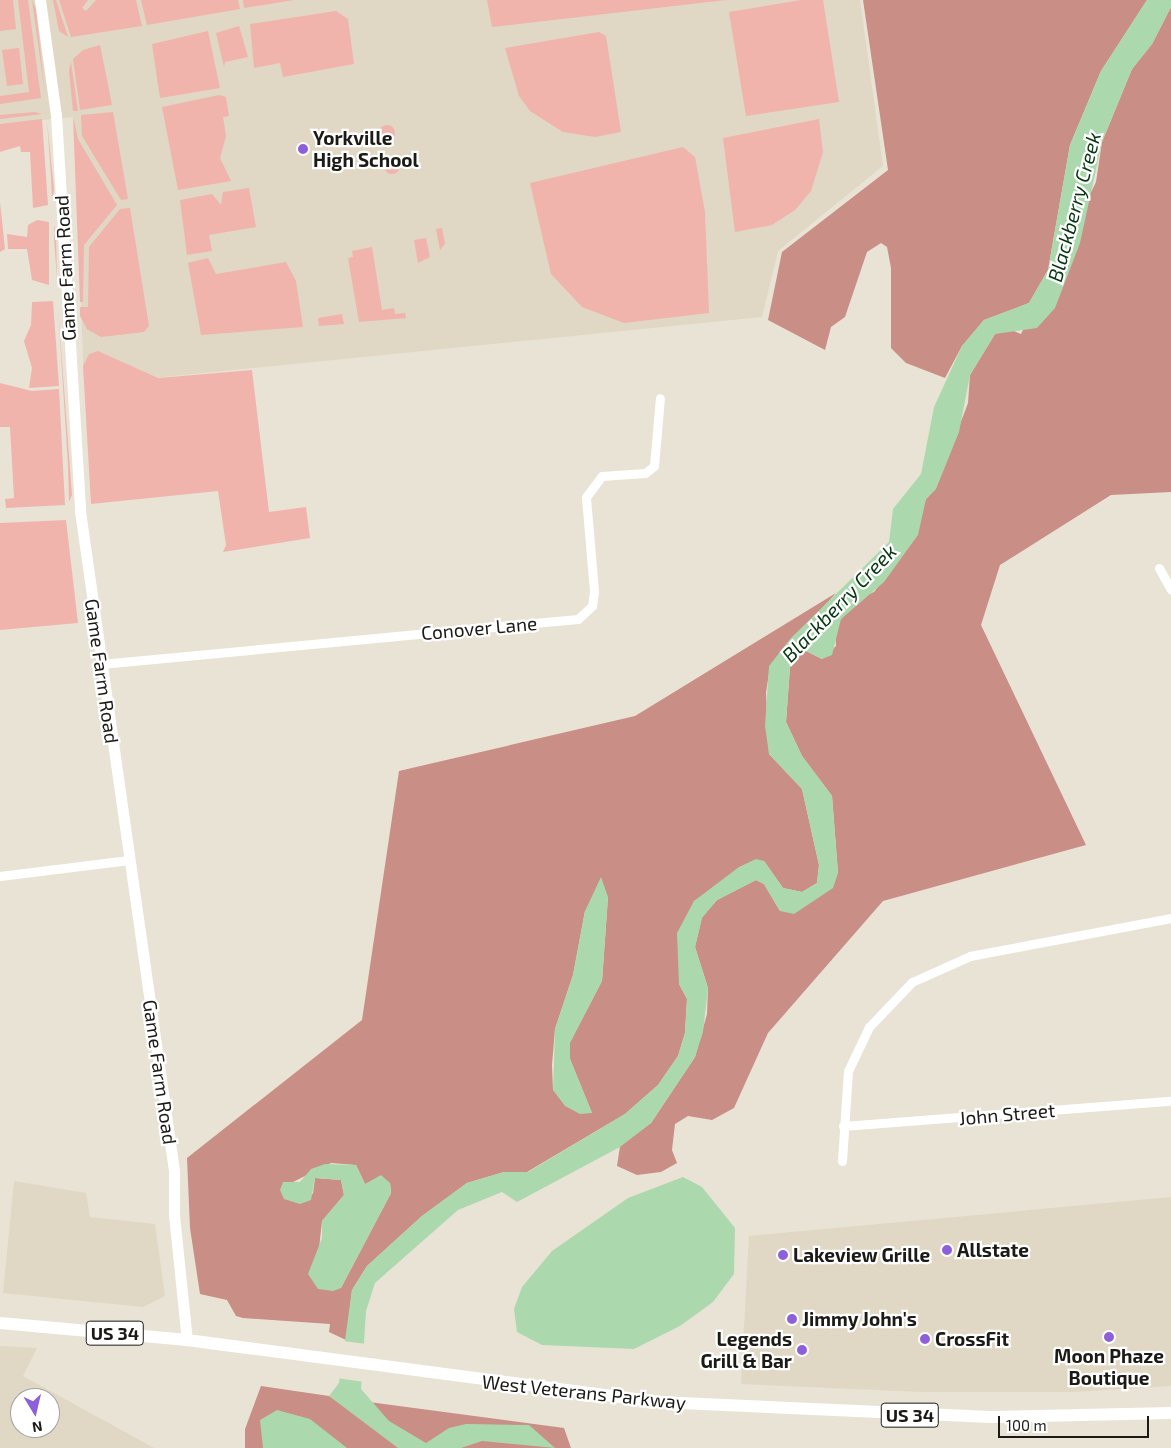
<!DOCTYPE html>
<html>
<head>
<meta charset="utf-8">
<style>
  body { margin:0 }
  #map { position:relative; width:1171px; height:1448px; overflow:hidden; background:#e9e3d6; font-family:"Exo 2",sans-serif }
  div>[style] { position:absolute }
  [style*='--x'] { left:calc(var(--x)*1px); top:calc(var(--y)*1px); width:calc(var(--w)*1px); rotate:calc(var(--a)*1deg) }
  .built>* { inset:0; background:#e0d7c4 }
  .green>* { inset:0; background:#f0b4ac }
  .round { border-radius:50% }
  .forest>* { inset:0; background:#c98e86 }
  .water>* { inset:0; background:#acd8ae }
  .pier>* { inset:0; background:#e9e3d6 }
  .street>* { height:9px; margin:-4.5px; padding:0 4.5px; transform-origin:4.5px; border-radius:4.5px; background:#fff }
  .secondary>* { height:11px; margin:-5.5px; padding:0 5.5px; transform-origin:5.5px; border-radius:5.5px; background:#fff }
  .primary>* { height:12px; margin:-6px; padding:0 6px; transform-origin:6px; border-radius:6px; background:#fff }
  .dots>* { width:14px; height:14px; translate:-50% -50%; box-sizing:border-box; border:2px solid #fff; border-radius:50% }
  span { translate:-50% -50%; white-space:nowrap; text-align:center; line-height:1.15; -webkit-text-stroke:4.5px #fff; paint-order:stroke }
  .shield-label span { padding:1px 4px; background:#fff; border:1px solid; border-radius:4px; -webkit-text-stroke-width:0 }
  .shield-label { font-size:18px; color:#1c1a16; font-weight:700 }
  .poi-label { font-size:19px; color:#1c1a16; font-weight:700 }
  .left { translate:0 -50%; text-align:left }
  .right { translate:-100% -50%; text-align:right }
  .street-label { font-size:19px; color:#1c1a16 }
  .water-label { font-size:20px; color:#063711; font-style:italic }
  .north { position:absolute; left:10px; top:1388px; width:50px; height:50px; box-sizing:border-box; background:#fff; border:1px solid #a4a3a2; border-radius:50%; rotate:171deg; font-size:14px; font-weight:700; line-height:20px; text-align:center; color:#1c1a16 }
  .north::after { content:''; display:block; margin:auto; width:18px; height:22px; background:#8d5fd9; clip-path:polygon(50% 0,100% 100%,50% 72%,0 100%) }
  .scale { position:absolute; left:998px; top:1416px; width:151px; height:22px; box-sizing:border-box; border:2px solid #1c1a16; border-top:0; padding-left:6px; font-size:15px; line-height:18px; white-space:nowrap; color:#1c1a16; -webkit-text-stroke:4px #fff; paint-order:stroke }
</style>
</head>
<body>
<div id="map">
  <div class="built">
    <i style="clip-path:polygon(0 0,860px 0,883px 166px,778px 251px,762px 317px,84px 385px,74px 117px,0 124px)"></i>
    <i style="clip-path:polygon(14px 1181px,86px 1193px,90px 1217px,155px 1224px,165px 1296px,143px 1307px,3px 1293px)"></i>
    <i style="clip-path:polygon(1171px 1197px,1171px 1386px,1075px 1392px,921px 1392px,741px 1384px,749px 1236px)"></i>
    <i style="clip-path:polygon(evenodd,0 1346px,37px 1348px,23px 1376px,154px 1448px,0 1448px,0 1346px,20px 1398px,50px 1398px,50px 1428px,20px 1428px,20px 1398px)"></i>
  </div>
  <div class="green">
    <i style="clip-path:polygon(0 0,13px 0,16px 29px,0 31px)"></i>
    <i style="clip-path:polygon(18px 0,28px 0,41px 98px,0 104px,0 96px,29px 92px)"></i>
    <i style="clip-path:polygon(32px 0,36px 10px,45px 94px)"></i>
    <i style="clip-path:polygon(53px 0,56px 0,68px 37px,59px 31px)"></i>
    <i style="clip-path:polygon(59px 0,88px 0,82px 8px,86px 11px,96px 0,136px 0,142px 26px,71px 37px)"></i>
    <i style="clip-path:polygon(141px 0,238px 0,240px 9px,147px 25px)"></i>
    <i style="clip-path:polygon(243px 0,294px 0,244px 8px)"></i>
    <i style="clip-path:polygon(487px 0,726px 0,492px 27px)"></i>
    <i style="clip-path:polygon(801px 0,823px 0,839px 102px,746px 116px,729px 12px)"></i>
    <i style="clip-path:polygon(336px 11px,348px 19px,354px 64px,283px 77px,280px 63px,254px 68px,250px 24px)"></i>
    <i style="clip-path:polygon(239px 26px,248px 57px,225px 62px,224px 67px,216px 33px)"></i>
    <i style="clip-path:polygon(208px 31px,220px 88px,160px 98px,152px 44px)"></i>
    <i style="clip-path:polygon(599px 32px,606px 36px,621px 132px,595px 137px,563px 132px,530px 111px,519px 96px,505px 48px)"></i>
    <i style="clip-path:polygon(100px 45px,112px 105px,80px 110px,73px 59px,83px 50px)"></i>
    <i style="clip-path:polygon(19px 48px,23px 84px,7px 86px,2px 50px)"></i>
    <i style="clip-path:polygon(71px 62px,78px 111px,73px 111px,69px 71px)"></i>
    <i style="clip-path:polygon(219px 95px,226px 97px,229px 116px,223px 117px,226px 136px,220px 158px,231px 181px,178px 190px,162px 107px)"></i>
    <i style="clip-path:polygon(35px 112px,42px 114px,0 119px,0 115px)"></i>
    <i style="clip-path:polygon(113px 112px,128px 199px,121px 200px,82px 136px,81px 115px)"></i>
    <i style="clip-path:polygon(73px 116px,78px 139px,117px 205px,84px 245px,83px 302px,80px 302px)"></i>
    <i style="clip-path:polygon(42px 119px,48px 205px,33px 208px,30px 152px,21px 152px,20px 146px,0 152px,0 124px)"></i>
    <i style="clip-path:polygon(819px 119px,823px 152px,811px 191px,795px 210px,772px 225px,735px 232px,723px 138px)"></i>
    <i style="clip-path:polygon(47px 120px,54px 190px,52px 201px,51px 177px)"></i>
    <i class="round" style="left:379px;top:125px;width:16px;height:16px"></i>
    <i style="clip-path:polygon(683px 147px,695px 157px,705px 212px,709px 313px,624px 323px,582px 307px,551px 274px,530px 183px)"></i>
    <i class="round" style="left:384px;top:158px;width:16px;height:16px"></i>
    <i style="clip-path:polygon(249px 188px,256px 227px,209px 235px,212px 251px,187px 255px,180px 200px,212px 194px,221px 205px,223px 192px)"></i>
    <i style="clip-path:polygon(0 202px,5px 249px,0 252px)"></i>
    <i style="clip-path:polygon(130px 208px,149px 326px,144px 332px,101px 337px,87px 329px,80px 316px,80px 307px,88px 307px,89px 247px,120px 209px)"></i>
    <i style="clip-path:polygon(37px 220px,49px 222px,49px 285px,32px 280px,27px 249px,8px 249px,7px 234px,27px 237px,28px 225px)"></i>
    <i style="clip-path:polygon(54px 225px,56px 233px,57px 280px,54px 237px)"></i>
    <i style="clip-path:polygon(442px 228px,445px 244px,440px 250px,436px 229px)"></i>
    <i style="clip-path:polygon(426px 238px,430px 257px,418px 263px,414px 240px)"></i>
    <i style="clip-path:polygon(372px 247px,382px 310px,394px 308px,395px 314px,405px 313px,406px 318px,359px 322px,348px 258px,353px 257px,352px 251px)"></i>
    <i style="clip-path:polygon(208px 258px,216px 274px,286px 262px,296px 281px,303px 327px,201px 335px,188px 263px)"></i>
    <i style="clip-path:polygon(53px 301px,59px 386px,29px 388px,32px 368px,24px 341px,31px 325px,32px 302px)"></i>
    <i style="clip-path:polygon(58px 307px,72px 495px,69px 502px,68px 465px)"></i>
    <i style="clip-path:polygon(342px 314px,344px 324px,319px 326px,318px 318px)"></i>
    <i style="clip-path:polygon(98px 351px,158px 378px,252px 370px,269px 512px,306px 507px,310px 538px,223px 552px,226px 545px,218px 491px,91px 504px,83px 366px,89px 354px)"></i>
    <i style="clip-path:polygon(0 383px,32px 391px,59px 389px,65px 505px,6px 508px,5px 499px,14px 498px,10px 427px,0 427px)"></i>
    <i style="clip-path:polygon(66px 520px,78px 623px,0 630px,0 523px)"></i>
  </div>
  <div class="forest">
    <i style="clip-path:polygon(863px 0,1147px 0,1101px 71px,1070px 145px,1048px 270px,1029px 303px,984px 320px,962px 346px,945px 378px,906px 363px,891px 348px,891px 268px,887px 247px,881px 243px,867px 252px,845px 317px,831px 327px,825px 350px,768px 320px,782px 252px,888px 170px)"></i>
    <i style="clip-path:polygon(1171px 7px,1171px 492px,1111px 495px,1000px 565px,981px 625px,1086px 845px,883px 901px,768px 1033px,734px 1108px,712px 1120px,688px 1116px,675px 1124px,672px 1150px,677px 1163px,661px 1172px,637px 1175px,617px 1166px,620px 1146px,651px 1123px,695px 1057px,707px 1014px,708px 988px,695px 947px,702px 917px,717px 900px,756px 880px,764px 884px,780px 911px,838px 873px,832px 796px,802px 756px,786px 722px,790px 667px,804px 650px,822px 659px,836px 646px,835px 629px,841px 619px,860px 598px,874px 592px,895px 564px,926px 499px,936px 488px,968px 403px,970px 375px,995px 334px,1009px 329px,1021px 334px,1096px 182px,1102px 142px,1132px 69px,1152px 44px)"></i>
    <i style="clip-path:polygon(evenodd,836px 593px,770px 666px,766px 693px,769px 754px,802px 789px,819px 865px,817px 883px,802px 892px,783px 888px,764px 861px,694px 901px,679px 984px,687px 999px,685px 1033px,678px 1056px,658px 1085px,625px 1114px,527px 1172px,504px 1172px,467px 1183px,422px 1216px,367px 1266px,352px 1290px,346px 1340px,329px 1332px,330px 1324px,243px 1318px,236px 1316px,227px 1300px,200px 1294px,190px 1228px,187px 1158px,362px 1020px,399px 771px,635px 716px,836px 593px,608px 897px,602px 981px,570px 1042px,570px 1059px,592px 1113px,553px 1090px,552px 1065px,555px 1029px,573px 975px,585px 911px,608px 897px,836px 593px,331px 1163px,356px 1165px,365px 1184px,390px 1183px,391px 1193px,341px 1288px,319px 1249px,322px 1221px,344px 1195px,341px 1180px,315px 1178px,313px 1194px,293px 1182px,331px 1163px)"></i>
    <i style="clip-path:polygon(261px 1386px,329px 1396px,354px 1412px,369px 1402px,564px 1428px,571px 1448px,245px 1448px,245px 1429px)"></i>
  </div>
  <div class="water">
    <i style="clip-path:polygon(1147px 0,1171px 0,1171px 7px,1152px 44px,1132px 69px,1102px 142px,1080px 243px,1055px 308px,1037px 328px,995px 334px,970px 375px,959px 432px,936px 489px,926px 499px,918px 535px,884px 582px,841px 619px,832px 655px,822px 659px,804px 650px,790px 667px,786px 722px,802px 756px,832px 796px,838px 873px,833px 888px,794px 914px,780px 911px,764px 884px,756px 880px,717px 900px,702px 918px,695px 947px,708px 988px,703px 1032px,695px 1057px,651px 1123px,620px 1147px,517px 1202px,502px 1192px,458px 1210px,375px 1283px,366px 1311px,361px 1389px,389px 1421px,426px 1443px,449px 1428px,466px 1424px,529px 1425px,555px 1448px,482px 1441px,461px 1448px,398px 1448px,329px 1396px,339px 1383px,352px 1290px,367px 1266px,422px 1216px,467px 1183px,504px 1172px,528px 1172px,625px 1114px,658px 1085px,678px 1056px,685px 1033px,687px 999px,679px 984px,677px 933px,694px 901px,739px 867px,756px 859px,764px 861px,783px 888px,802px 892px,817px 883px,819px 865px,802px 789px,769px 754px,765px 726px,769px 666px,791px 638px,889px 542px,893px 509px,921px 474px,934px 407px,962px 346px,984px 320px,1029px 303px,1048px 270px,1070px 145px,1101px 71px)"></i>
    <i style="clip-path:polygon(601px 877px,608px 897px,602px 981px,570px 1043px,570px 1059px,592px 1113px,580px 1114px,565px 1106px,553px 1090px,555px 1029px,573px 975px,585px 911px)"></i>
    <i style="clip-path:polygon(325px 1164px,356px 1165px,365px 1184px,381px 1175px,390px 1183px,391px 1193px,341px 1288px,333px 1291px,318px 1289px,308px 1274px,322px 1238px,322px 1221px,344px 1195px,341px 1180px,315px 1178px,311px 1200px,300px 1204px,284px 1199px,280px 1190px,283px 1182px,300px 1182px,311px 1169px)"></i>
    <i style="clip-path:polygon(683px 1177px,702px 1187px,735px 1228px,734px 1274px,713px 1302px,680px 1326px,634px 1349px,542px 1345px,517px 1332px,514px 1309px,522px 1287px,552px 1251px,628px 1198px)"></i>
    <i style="clip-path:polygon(277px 1410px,310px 1419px,347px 1448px,263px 1448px,260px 1420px)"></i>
  </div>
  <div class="pier">
    <i style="clip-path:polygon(343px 1341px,367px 1344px,364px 1382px,337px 1378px)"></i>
  </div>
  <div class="street">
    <i style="--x:1159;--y:568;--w:25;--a:61"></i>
    <i style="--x:101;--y:664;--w:479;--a:-5.4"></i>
    <i style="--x:578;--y:619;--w:19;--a:-43"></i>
    <i style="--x:592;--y:606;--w:15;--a:-82"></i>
    <i style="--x:594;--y:591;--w:94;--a:-94.9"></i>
    <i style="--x:586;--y:497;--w:26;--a:-53"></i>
    <i style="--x:602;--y:476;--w:43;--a:-4"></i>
    <i style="--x:645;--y:473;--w:11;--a:-38"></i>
    <i style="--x:654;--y:466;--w:68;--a:-85"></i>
    <i style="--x:0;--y:876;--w:130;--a:-7.1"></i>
    <i style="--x:843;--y:1126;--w:329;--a:-4.4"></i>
    <i style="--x:842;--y:1161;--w:90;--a:-86.2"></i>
    <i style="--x:848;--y:1071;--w:49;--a:-64.5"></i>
    <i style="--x:869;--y:1027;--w:62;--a:-46.3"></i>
    <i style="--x:912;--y:982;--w:64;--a:-24.1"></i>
    <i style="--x:970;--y:956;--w:205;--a:-10.7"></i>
  </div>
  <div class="secondary">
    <i style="--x:40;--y:0;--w:116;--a:82.1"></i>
    <i style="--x:56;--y:115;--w:397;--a:86.5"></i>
    <i style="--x:80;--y:511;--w:667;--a:81.89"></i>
    <i style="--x:174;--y:1171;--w:44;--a:90"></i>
    <i style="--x:174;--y:1215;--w:126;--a:84.1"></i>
  </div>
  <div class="primary">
    <i style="--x:0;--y:1323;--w:188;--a:5.2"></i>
    <i style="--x:187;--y:1340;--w:475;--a:7.5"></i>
    <i style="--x:658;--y:1402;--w:333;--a:2.6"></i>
    <i style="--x:991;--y:1417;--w:180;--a:-1.3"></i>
  </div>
  <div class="dots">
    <i style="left:303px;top:149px;background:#8d5fd9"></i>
    <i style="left:947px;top:1250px;background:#8d5fd9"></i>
    <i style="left:783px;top:1255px;background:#8d5fd9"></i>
    <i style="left:792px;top:1319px;background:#8d5fd9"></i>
    <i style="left:1109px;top:1337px;background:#8d5fd9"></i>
    <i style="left:925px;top:1339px;background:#8d5fd9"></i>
    <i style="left:802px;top:1350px;background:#8d5fd9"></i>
  </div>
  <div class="shield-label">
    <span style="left:115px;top:1333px">US 34</span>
    <span style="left:910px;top:1415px">US 34</span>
  </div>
  <div class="poi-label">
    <span class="left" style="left:313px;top:149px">Yorkville<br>High School</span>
    <span class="left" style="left:957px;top:1250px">Allstate</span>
    <span class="left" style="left:793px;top:1255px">Lakeview Grille</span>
    <span class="left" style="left:802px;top:1319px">Jimmy John's</span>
    <span class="right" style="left:792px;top:1350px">Legends<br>Grill &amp; Bar</span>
    <span class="left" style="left:935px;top:1339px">CrossFit</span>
    <span style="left:1109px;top:1367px">Moon Phaze<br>Boutique</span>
  </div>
  <div class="street-label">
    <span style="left:65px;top:268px;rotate:-93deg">Game Farm Road</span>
    <span style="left:479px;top:628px;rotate:-5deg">Conover Lane</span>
    <span style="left:102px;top:671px;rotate:82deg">Game Farm Road</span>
    <span style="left:160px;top:1072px;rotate:82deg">Game Farm Road</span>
    <span style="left:1007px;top:1114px;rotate:-5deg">John Street</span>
    <span style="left:584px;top:1392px;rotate:6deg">West Veterans Parkway</span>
  </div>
  <div class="water-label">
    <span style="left:1074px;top:207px;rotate:-75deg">Blackberry Creek</span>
    <span style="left:839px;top:603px;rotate:-46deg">Blackberry Creek</span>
  </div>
  <div class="north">N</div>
  <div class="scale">100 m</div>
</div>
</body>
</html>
